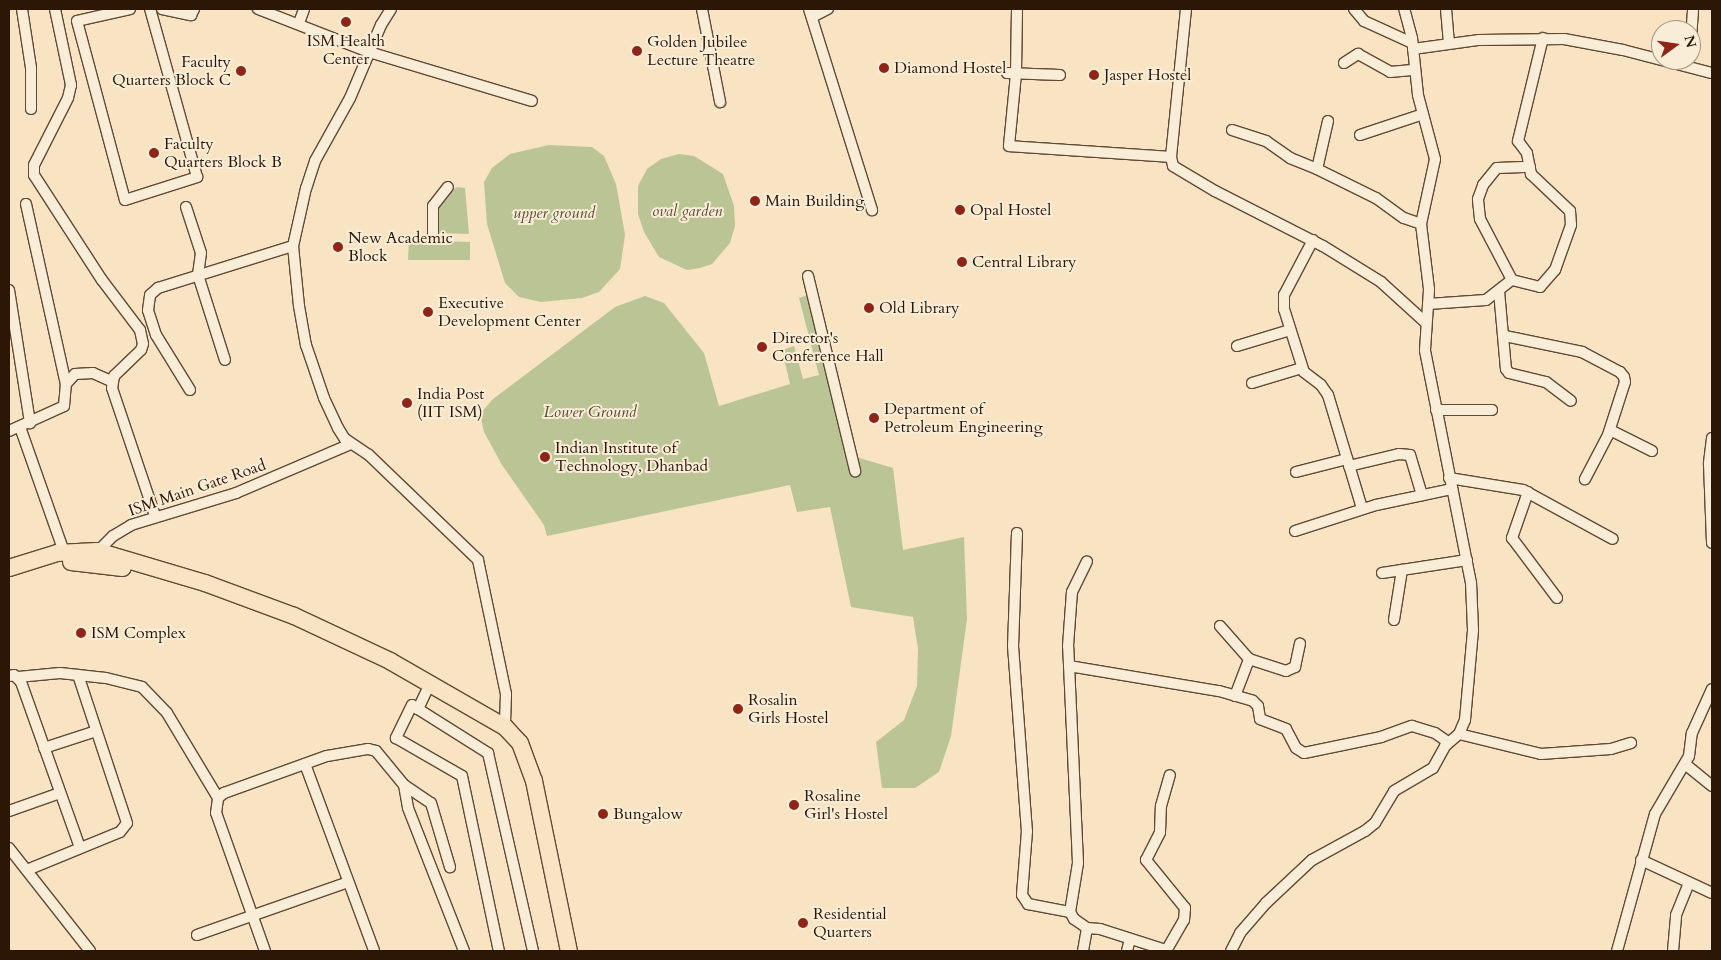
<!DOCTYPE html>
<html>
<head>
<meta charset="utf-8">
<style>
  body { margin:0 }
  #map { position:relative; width:1721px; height:960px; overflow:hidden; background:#f8e3c2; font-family:Cardo,serif }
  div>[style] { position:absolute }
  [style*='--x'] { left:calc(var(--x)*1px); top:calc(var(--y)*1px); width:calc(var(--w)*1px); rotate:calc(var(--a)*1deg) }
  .green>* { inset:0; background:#bbc495 }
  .roads { filter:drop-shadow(1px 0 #5f4a36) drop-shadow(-1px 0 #5f4a36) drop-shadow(0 1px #5f4a36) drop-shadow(0 -1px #5f4a36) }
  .minor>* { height:10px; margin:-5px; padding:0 5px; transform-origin:5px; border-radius:5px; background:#faedd7 }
  .trunk>* { height:16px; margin:-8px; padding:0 8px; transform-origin:8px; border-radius:8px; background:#f8e3c2 }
  .dots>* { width:14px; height:14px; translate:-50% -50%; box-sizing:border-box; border:2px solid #faedd7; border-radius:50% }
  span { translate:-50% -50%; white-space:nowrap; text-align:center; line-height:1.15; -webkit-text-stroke:4px #faedd7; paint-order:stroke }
  .poi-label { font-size:16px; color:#2c1707 }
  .left { translate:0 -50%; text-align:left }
  .right { translate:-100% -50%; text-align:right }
  .park-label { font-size:16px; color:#574b32; font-style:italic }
  .street-label { font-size:16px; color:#2c1707 }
  .frame { position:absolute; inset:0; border:10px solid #2c1707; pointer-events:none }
  .north { position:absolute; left:1651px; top:20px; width:50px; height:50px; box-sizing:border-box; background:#faedd7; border:1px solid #a89784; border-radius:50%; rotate:76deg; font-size:14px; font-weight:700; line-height:20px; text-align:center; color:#2c1707 }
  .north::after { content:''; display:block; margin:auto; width:18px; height:22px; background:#8f2418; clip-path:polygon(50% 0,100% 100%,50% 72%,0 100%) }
</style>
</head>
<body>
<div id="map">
  <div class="green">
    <i style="clip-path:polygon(549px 145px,592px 147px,604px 156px,616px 184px,625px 235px,620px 269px,599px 292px,582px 298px,541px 302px,519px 297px,505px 283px,487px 224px,484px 182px,492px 168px,510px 154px)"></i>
    <i style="clip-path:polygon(679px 154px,694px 156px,723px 174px,734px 206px,735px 226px,730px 243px,712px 264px,700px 268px,687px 270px,659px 257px,644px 232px,638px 214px,638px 186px,647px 169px,661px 159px)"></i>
    <i style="clip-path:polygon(457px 187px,465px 188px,469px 234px,437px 233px,437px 201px)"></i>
    <i style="clip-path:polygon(409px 240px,470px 242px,470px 260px,408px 260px)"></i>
    <i style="clip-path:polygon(811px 294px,853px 456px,893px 468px,903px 550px,964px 537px,967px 619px,951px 736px,939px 772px,915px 788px,882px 788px,876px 742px,904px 720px,917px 686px,918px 649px,913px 617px,851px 607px,830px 507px,797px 512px,790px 485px,547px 536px,544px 525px,502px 465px,484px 432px,480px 414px,493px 399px,615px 307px,645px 296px,664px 303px,704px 353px,719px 406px,790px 384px,782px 350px,794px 346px,803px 379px,819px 375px,799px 298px)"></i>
  </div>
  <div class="roads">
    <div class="minor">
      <i style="--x:22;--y:9;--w:60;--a:81.3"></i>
      <i style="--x:31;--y:68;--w:41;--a:90"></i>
      <i style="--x:55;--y:9;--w:78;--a:78.1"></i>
      <i style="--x:71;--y:85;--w:13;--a:103"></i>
      <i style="--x:68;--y:98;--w:75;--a:116.9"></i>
      <i style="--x:34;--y:165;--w:10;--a:90"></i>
      <i style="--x:34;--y:175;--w:125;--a:57.1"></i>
      <i style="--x:102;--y:280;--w:63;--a:52.8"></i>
      <i style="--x:140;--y:330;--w:14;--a:78"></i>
      <i style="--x:143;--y:344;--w:6;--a:108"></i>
      <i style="--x:141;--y:350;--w:37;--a:136"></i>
      <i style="--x:114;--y:376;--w:12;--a:99"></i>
      <i style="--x:112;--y:388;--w:135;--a:71.4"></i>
      <i style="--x:130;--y:9;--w:54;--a:167.2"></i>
      <i style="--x:77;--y:21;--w:185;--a:75"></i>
      <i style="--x:125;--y:200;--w:76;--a:-17.7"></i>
      <i style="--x:197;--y:177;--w:174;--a:-105.6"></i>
      <i style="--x:162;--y:9;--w:30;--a:12"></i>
      <i style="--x:191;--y:15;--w:7;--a:-63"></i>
      <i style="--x:258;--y:9;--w:119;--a:21.2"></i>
      <i style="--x:369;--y:52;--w:170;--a:16.7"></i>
      <i style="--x:391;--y:9;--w:19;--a:122"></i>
      <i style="--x:381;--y:25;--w:79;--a:113"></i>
      <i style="--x:350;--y:98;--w:72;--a:119.1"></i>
      <i style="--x:315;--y:161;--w:28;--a:108"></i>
      <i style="--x:306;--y:188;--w:59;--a:102.6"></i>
      <i style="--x:293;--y:246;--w:60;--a:84.3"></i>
      <i style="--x:299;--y:306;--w:40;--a:80"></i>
      <i style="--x:306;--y:345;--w:56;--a:71.2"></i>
      <i style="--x:324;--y:398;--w:33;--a:65"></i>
      <i style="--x:338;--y:428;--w:13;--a:58"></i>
      <i style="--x:345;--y:439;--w:29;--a:34"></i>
      <i style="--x:369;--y:455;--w:151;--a:43.9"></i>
      <i style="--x:478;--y:560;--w:137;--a:78.2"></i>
      <i style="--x:506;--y:694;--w:33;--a:92"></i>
      <i style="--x:702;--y:9;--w:95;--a:79"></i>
      <i style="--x:809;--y:9;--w:211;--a:72.6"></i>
      <i style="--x:1017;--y:9;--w:65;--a:90.9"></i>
      <i style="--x:1016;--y:74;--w:72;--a:95.6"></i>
      <i style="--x:1009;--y:146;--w:162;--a:3.9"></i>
      <i style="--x:1186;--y:9;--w:149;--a:95.8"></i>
      <i style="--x:1171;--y:157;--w:9;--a:77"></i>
      <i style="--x:1173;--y:166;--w:49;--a:30.8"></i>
      <i style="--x:1215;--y:191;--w:121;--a:27"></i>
      <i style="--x:1323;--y:246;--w:68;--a:31.8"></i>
      <i style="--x:1381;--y:282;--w:61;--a:42.3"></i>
      <i style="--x:1354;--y:9;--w:16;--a:50"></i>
      <i style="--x:1364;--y:21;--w:53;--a:24.6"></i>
      <i style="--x:1446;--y:9;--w:34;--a:85"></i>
      <i style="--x:812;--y:17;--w:18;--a:-27"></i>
      <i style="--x:299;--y:23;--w:15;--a:-70"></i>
      <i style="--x:1691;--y:39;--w:30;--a:-86"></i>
      <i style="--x:1413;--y:49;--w:67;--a:-7.8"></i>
      <i style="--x:1479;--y:40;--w:85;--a:-0.7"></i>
      <i style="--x:1564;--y:39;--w:60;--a:10.6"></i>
      <i style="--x:1623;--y:50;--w:92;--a:14.5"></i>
      <i style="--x:1344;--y:63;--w:17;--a:-33"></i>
      <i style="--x:1358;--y:54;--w:37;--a:29"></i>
      <i style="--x:1390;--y:72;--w:25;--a:-5"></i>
      <i style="--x:1007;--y:73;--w:53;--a:2.2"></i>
      <i style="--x:1328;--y:121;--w:49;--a:102.9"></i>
      <i style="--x:1317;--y:169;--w:66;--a:26.2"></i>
      <i style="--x:1376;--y:198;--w:34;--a:36"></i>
      <i style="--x:1404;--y:218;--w:18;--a:19"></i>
      <i style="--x:1232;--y:130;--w:36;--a:18"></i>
      <i style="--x:1266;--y:141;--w:29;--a:35"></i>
      <i style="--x:1290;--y:158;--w:29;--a:22"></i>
      <i style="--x:1360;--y:135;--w:66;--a:-18.4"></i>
      <i style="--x:26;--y:204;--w:184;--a:77.5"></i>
      <i style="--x:186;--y:207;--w:48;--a:71.9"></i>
      <i style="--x:201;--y:253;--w:22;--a:98"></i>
      <i style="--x:198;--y:275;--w:89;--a:72.4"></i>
      <i style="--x:433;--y:237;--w:31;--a:-90"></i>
      <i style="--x:433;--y:206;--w:24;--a:-52"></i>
      <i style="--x:1313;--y:240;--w:62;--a:117.8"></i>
      <i style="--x:1284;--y:295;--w:14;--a:90"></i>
      <i style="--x:1284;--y:309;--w:66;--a:72.4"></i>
      <i style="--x:1304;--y:372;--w:21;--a:37"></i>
      <i style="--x:1321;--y:385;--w:12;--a:55"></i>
      <i style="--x:1328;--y:395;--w:118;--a:73.3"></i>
      <i style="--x:808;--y:276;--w:201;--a:76.4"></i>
      <i style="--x:1512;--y:280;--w:69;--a:-117.7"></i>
      <i style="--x:1480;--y:219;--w:20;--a:-96"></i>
      <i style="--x:1478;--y:199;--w:15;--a:-70"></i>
      <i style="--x:1483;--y:185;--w:22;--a:-51"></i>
      <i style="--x:1497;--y:168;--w:33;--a:-2"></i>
      <i style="--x:9;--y:290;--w:135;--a:81"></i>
      <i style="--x:1499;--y:291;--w:78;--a:84.9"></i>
      <i style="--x:1506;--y:369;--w:5;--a:53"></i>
      <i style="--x:1509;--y:373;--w:38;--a:14"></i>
      <i style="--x:1546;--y:382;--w:31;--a:37"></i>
      <i style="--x:1428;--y:304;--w:58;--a:-3.9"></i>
      <i style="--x:1486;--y:300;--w:33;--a:-38"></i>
      <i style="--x:1512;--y:280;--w:29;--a:14"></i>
      <i style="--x:1540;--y:287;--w:23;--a:-49"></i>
      <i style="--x:1555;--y:270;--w:48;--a:-70.4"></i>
      <i style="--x:1571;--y:225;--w:14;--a:-94"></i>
      <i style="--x:1570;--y:211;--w:54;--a:-136.5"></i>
      <i style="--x:1531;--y:174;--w:21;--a:-101"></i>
      <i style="--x:1527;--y:153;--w:15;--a:-127"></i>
      <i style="--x:1518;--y:141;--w:106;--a:-76.4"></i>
      <i style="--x:1505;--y:336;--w:79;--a:11.7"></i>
      <i style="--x:1582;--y:352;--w:43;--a:27.8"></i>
      <i style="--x:1620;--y:372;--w:6;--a:51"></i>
      <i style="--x:1624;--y:377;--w:5;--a:79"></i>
      <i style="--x:1625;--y:382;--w:56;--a:107.8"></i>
      <i style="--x:1608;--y:435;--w:50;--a:117.6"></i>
      <i style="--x:1237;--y:346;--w:55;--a:-16.8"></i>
      <i style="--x:1252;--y:383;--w:52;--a:-16.7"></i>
      <i style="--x:190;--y:390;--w:65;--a:-121.7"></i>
      <i style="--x:156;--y:335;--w:26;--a:-108"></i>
      <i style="--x:148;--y:310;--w:15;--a:-82"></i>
      <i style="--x:150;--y:295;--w:11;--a:-41"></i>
      <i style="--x:158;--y:288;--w:141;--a:-17.3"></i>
      <i style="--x:1436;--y:410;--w:56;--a:0"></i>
      <i style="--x:20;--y:427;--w:133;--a:70.6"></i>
      <i style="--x:1610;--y:430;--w:47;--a:26.6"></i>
      <i style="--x:9;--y:431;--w:60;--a:-24.4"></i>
      <i style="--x:64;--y:406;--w:22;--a:-85"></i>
      <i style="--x:66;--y:384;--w:13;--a:-48"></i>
      <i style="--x:75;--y:374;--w:18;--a:-3"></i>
      <i style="--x:93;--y:373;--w:20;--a:24"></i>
      <i style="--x:1712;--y:438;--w:26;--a:97"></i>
      <i style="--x:1709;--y:464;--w:79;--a:87.8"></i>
      <i style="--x:1349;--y:466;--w:51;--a:-13.5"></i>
      <i style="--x:1399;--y:454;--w:11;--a:5"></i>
      <i style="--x:1410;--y:455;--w:42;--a:73.3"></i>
      <i style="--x:1296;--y:472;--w:53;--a:-14.3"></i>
      <i style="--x:1449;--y:478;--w:75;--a:9.2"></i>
      <i style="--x:1523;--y:490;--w:102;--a:28.6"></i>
      <i style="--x:1528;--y:492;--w:49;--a:109.2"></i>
      <i style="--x:1512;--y:538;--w:75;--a:53.1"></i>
      <i style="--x:1295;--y:531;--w:85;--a:-17.8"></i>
      <i style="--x:1376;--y:505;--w:78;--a:-11.9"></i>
      <i style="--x:1017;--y:533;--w:113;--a:92"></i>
      <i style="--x:1013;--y:646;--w:186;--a:85.7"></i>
      <i style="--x:1027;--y:831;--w:64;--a:94.5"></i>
      <i style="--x:1022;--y:895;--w:11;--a:56"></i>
      <i style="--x:1028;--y:904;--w:43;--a:10.8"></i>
      <i style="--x:95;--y:554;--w:25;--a:-45"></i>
      <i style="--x:113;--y:536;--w:21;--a:-31"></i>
      <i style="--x:131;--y:525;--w:110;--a:-16.9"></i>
      <i style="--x:236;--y:493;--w:125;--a:-23.1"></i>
      <i style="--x:1382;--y:573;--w:86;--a:-8.7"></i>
      <i style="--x:1394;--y:620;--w:51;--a:-80.9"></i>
      <i style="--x:1220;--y:626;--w:44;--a:48.7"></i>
      <i style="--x:1249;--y:659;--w:39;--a:18"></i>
      <i style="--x:1286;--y:671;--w:10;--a:-24"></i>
      <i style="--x:1295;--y:667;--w:24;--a:-78"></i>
      <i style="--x:1069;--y:666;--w:152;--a:9.5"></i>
      <i style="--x:1219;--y:691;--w:35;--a:16"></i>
      <i style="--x:1253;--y:701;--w:7;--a:45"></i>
      <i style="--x:1258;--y:706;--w:13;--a:81"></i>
      <i style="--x:1260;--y:719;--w:28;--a:21"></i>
      <i style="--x:1286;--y:729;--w:21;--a:62"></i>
      <i style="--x:1296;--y:748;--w:9;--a:32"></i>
      <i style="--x:1304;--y:753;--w:79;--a:-11.7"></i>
      <i style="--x:1381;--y:737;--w:33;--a:-20"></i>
      <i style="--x:1412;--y:726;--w:24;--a:17"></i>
      <i style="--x:1435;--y:733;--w:16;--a:35"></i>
      <i style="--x:9;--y:676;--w:5;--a:-11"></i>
      <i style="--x:14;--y:675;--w:10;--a:45"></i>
      <i style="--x:21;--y:682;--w:176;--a:70.4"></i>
      <i style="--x:18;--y:677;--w:42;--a:-5.4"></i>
      <i style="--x:60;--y:673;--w:46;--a:6.2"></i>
      <i style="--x:106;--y:678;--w:37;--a:14"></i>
      <i style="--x:142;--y:687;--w:36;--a:46"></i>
      <i style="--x:167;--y:713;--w:99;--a:59"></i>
      <i style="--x:426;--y:692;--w:19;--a:115"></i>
      <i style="--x:418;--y:709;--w:83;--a:32.2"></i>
      <i style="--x:488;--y:753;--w:203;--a:77.2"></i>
      <i style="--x:1235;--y:696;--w:40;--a:-69"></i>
      <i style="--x:418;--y:709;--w:7;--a:-146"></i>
      <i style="--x:412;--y:705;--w:37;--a:116"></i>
      <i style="--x:396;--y:738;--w:76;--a:29.9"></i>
      <i style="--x:462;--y:776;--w:179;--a:78.1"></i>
      <i style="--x:1459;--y:734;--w:84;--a:13.7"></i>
      <i style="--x:1541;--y:754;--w:70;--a:-4.1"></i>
      <i style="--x:1611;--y:749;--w:21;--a:-17"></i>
      <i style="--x:44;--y:748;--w:55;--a:-18.1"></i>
      <i style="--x:305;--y:764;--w:199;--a:69.7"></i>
      <i style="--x:1685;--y:764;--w:35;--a:39"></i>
      <i style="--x:404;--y:785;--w:23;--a:80"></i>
      <i style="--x:408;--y:808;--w:154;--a:68.6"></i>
      <i style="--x:9;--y:811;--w:54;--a:-19.4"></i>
      <i style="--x:9;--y:848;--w:131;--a:51.8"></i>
      <i style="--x:1641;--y:860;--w:78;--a:24.9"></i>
      <i style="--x:27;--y:870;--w:100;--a:-22.2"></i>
      <i style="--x:120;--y:832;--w:11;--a:-52"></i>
      <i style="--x:127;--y:823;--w:156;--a:-108.3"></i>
      <i style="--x:1087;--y:928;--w:13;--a:4"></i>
      <i style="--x:1100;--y:929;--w:69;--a:17.7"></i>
      <i style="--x:197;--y:935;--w:160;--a:-19.3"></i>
      <i style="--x:265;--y:951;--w:146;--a:-109.5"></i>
      <i style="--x:216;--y:813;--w:15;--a:-82"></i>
      <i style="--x:218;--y:798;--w:8;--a:-40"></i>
      <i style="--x:224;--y:793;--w:109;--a:-19.8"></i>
      <i style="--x:327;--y:756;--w:42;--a:-9.7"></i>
      <i style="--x:368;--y:749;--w:8;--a:14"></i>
      <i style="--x:376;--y:751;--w:44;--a:50.5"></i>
      <i style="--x:404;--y:785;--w:32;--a:34"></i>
      <i style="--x:431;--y:803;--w:67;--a:73.5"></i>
      <i style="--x:1083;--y:951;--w:23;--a:-80"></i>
      <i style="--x:1087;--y:928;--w:16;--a:-145"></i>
      <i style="--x:1074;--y:919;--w:8;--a:-120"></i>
      <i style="--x:1070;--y:912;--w:50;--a:-80.7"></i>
      <i style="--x:1078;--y:863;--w:217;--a:-92.6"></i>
      <i style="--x:1068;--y:646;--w:54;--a:-85.8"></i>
      <i style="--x:1072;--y:592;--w:34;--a:-64"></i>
      <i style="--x:1127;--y:951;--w:12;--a:-76"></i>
      <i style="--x:1166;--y:951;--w:36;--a:-60"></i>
      <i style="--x:1184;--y:920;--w:12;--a:-85"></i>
      <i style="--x:1185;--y:908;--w:62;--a:-129.1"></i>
      <i style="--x:1146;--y:860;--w:31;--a:-63"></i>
      <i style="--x:1160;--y:832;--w:26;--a:-88"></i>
      <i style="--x:1161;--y:806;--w:32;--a:-74"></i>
      <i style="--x:1231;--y:951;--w:20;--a:-63"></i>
      <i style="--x:1240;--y:933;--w:40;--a:-49"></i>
      <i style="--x:1266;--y:903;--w:63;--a:-43.1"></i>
      <i style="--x:1312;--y:860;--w:60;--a:-28.7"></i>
      <i style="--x:1365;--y:831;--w:13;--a:-39"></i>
      <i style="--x:1375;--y:823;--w:37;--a:-59"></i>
      <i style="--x:1394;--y:791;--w:45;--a:-30.5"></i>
      <i style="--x:1433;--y:768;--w:25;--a:-61"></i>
      <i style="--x:1445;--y:746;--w:18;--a:-41"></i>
      <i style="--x:1459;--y:734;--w:15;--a:-67"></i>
      <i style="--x:1465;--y:720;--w:90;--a:-84.9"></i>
      <i style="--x:1473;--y:630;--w:47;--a:-92.4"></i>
      <i style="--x:1471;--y:583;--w:237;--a:-101.2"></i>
      <i style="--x:1425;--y:350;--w:61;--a:-86.2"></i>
      <i style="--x:1429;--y:289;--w:65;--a:-97"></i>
      <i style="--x:1421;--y:224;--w:66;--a:-77.8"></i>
      <i style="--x:1435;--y:159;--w:66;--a:-104.9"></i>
      <i style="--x:1418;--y:95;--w:57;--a:-96"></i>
      <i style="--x:1412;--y:38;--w:30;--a:-105"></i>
      <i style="--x:1617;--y:951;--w:142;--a:-74.5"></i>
      <i style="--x:1655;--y:814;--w:67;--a:-59.6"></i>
      <i style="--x:1689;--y:756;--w:23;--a:-83"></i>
      <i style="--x:1692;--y:733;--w:48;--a:-65.6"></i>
      <i style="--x:1673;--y:951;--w:36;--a:-85"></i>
      <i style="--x:1676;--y:915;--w:35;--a:-68"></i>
    </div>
    <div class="trunk">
      <i style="--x:71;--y:562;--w:52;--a:6.6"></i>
      <i style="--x:9;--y:568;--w:50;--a:-17.4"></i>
      <i style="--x:57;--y:553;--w:40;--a:-2.9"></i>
      <i style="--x:97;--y:551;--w:113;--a:16.5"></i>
      <i style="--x:205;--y:583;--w:95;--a:20.3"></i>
      <i style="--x:294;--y:616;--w:106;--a:25.1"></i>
      <i style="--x:390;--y:661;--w:133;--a:29.9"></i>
      <i style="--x:505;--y:727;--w:22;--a:47"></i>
      <i style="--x:520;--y:743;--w:40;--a:69.8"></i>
      <i style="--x:534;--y:781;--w:174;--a:78.4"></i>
    </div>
  </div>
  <div class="dots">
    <i style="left:346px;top:22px;background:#8f2418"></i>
    <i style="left:637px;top:51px;background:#8f2418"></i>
    <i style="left:884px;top:68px;background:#8f2418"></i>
    <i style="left:241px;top:71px;background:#8f2418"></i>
    <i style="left:1094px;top:75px;background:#8f2418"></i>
    <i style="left:154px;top:153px;background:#8f2418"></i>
    <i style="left:755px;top:201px;background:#8f2418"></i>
    <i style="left:960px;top:210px;background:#8f2418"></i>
    <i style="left:338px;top:247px;background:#8f2418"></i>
    <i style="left:962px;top:262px;background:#8f2418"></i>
    <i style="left:869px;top:308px;background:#8f2418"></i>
    <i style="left:428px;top:312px;background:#8f2418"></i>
    <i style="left:762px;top:347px;background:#8f2418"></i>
    <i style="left:407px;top:403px;background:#8f2418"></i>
    <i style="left:874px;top:418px;background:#8f2418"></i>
    <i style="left:545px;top:457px;background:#8f2418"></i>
    <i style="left:81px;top:633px;background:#8f2418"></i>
    <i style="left:738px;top:709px;background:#8f2418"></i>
    <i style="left:794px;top:805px;background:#8f2418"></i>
    <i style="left:603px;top:814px;background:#8f2418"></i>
    <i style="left:803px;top:923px;background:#8f2418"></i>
  </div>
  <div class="poi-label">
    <span style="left:346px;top:50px">ISM Health<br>Center</span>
    <span class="left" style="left:647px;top:51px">Golden Jubilee<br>Lecture Theatre</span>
    <span class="right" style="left:231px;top:71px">Faculty<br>Quarters Block C</span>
    <span class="left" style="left:894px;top:68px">Diamond Hostel</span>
    <span class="left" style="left:1104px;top:75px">Jasper Hostel</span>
    <span class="left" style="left:164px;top:153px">Faculty<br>Quarters Block B</span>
    <span class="left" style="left:765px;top:201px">Main Building</span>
    <span class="left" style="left:970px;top:210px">Opal Hostel</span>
    <span class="left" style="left:348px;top:247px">New Academic<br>Block</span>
    <span class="left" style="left:972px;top:262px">Central Library</span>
    <span class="left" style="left:438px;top:312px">Executive<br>Development Center</span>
    <span class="left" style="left:879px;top:308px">Old Library</span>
    <span class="left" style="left:772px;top:347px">Director's<br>Conference Hall</span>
    <span class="left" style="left:417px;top:403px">India Post<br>(IIT ISM)</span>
    <span class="left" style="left:884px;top:418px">Department of<br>Petroleum Engineering</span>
    <span class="left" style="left:555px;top:457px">Indian Institute of<br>Technology, Dhanbad</span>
    <span class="left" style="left:91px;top:633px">ISM Complex</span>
    <span class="left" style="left:748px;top:709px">Rosalin<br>Girls Hostel</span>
    <span class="left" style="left:804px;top:805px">Rosaline<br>Girl's Hostel</span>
    <span class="left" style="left:613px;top:814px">Bungalow</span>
    <span class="left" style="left:813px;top:923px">Residential<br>Quarters</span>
  </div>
  <div class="park-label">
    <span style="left:687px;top:211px">oval garden</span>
    <span style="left:554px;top:213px">upper ground</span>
    <span style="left:590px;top:412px">Lower Ground</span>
  </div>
  <div class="street-label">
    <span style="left:197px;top:488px;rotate:-19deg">ISM Main Gate Road</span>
  </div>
  <div class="frame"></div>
  <div class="north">N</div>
</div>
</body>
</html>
